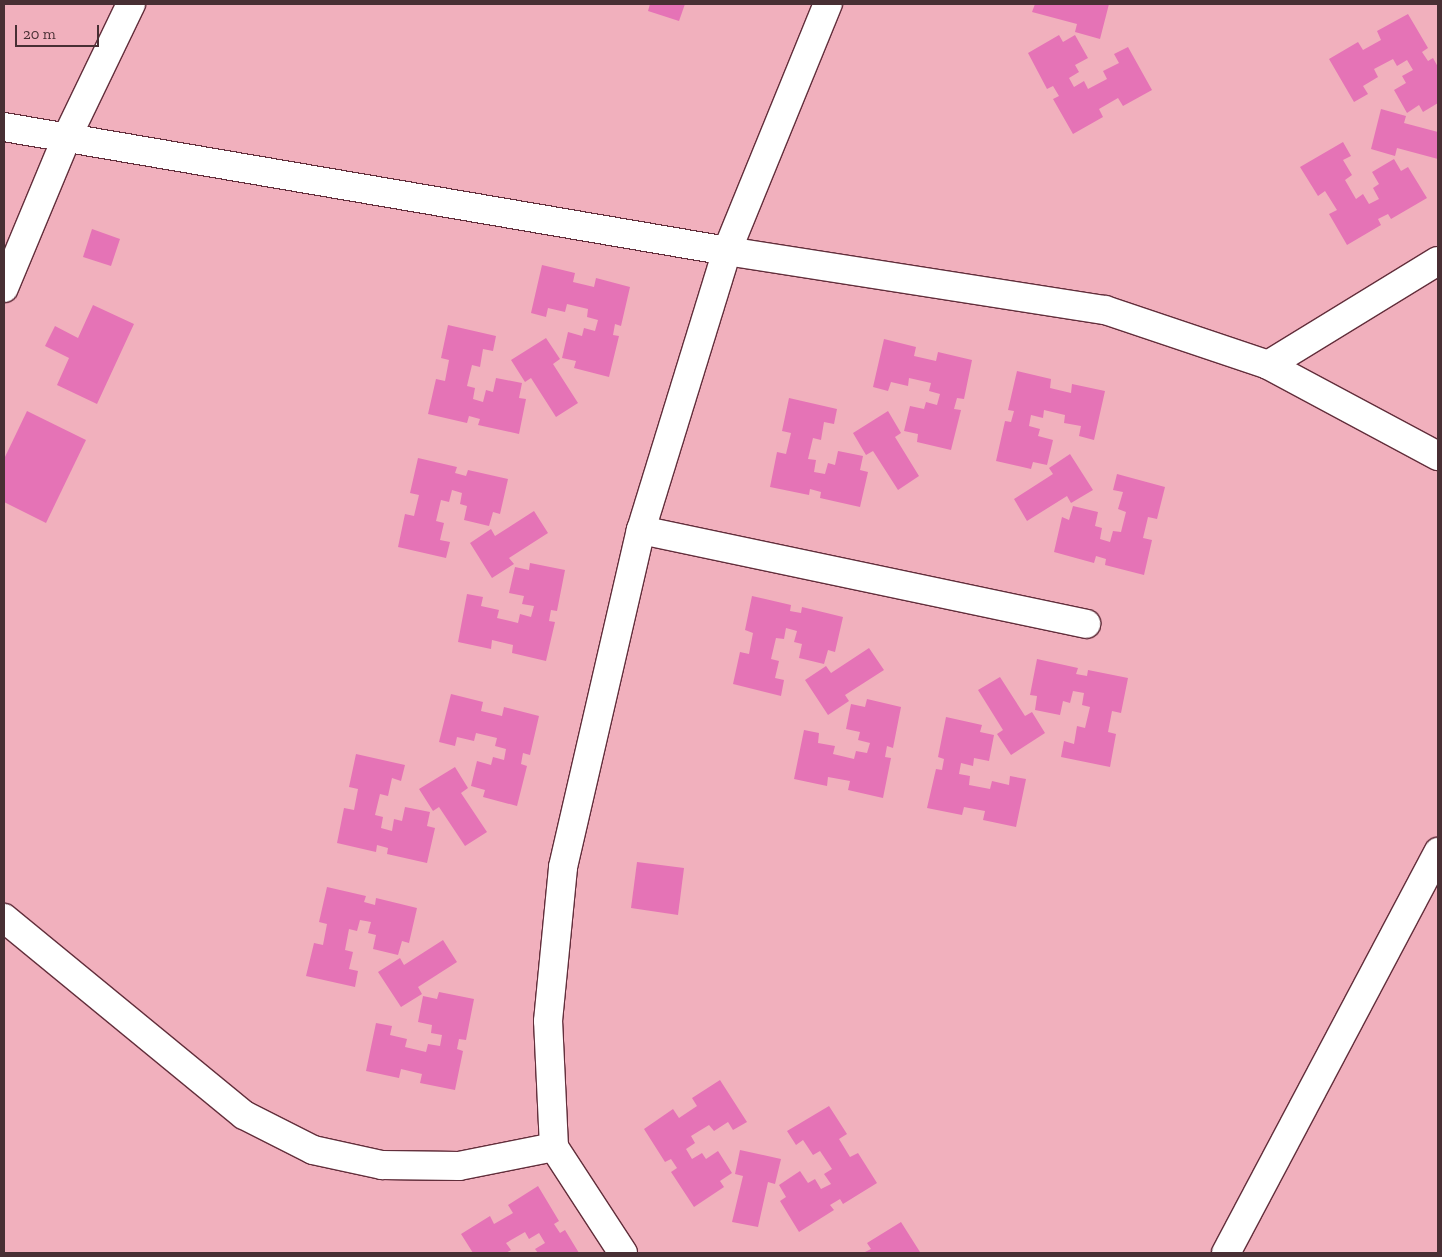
<!DOCTYPE html>
<html>
<head>
<meta charset="utf-8">
<style>
  body { margin:0 }
  #map { position:relative; width:1442px; height:1257px; overflow:hidden; background:#f1b0bd; font-family:"Zilla Slab",serif }
  div>[style] { position:absolute }
  [style*='--x'] { left:calc(var(--x)*1px); top:calc(var(--y)*1px); width:calc(var(--w)*1px); rotate:calc(var(--a)*1deg) }
  .building>* { inset:0; background:#e573b6 }
  .roads { filter:drop-shadow(1px 0 #622e3b) drop-shadow(-1px 0 #622e3b) drop-shadow(0 1px #622e3b) drop-shadow(0 -1px #622e3b) }
  .street>* { height:28px; margin:-14px; padding:0 14px; transform-origin:14px; border-radius:14px; background:#fff }
  span { translate:-50% -50%; white-space:nowrap; text-align:center; line-height:1.15; -webkit-text-stroke:5px #f1b0bd; paint-order:stroke }
  .frame { position:absolute; inset:0; border:5px solid #482f34; pointer-events:none }
  .scale { position:absolute; left:15px; top:25px; width:84px; height:22px; box-sizing:border-box; border:2px solid #482f34; border-top:0; padding-left:6px; font-size:15px; line-height:18px; white-space:nowrap; color:#482f34; -webkit-text-stroke:4px #f1b0bd; paint-order:stroke }
</style>
</head>
<body>
<div id="map">
  <div class="building">
    <i style="clip-path:polygon(650px 4px,685px 4px,679px 21px,648px 11px)"></i>
    <i style="clip-path:polygon(1035px 4px,1109px 4px,1100px 39px,1075px 32px,1077px 24px,1032px 12px)"></i>
    <i style="clip-path:polygon(1408px 14px,1428px 48px,1422px 52px,1428px 61px,1433px 58px,1438px 67px,1438px 103px,1423px 112px,1419px 105px,1407px 113px,1394px 90px,1406px 83px,1402px 76px,1413px 70px,1407px 60px,1397px 66px,1393px 59px,1374px 69px,1378px 77px,1363px 86px,1368px 94px,1354px 102px,1329px 59px,1358px 42px,1363px 50px,1381px 40px,1377px 31px)"></i>
    <i style="clip-path:polygon(1059px 35px,1063px 42px,1075px 35px,1088px 58px,1075px 65px,1079px 72px,1069px 78px,1074px 87px,1084px 81px,1088px 89px,1107px 79px,1103px 71px,1119px 63px,1114px 54px,1128px 47px,1152px 90px,1123px 106px,1118px 98px,1099px 109px,1103px 117px,1073px 134px,1053px 99px,1059px 96px,1053px 86px,1047px 89px,1028px 53px)"></i>
    <i style="clip-path:polygon(1381px 109px,1406px 116px,1404px 123px,1438px 132px,1438px 159px,1397px 148px,1395px 156px,1371px 149px)"></i>
    <i style="clip-path:polygon(1343px 142px,1351px 156px,1343px 160px,1352px 175px,1345px 180px,1356px 199px,1363px 194px,1369px 204px,1379px 199px,1373px 188px,1379px 184px,1372px 172px,1394px 159px,1401px 171px,1408px 167px,1427px 198px,1391px 219px,1388px 214px,1378px 219px,1381px 225px,1347px 245px,1329px 214px,1337px 210px,1325px 191px,1318px 196px,1300px 167px)"></i>
    <i style="clip-path:polygon(92px 229px,120px 239px,111px 266px,83px 257px)"></i>
    <i style="clip-path:polygon(542px 265px,575px 273px,573px 282px,594px 287px,596px 278px,630px 287px,621px 326px,615px 324px,613px 335px,619px 336px,609px 377px,574px 368px,576px 361px,562px 358px,568px 332px,582px 336px,584px 328px,595px 331px,598px 320px,587px 317px,588px 309px,567px 304px,565px 312px,548px 308px,546px 317px,531px 313px)"></i>
    <i style="clip-path:polygon(93px 305px,134px 324px,97px 404px,57px 385px,69px 358px,45px 346px,55px 326px,78px 338px)"></i>
    <i style="clip-path:polygon(448px 325px,496px 336px,493px 351px,483px 349px,480px 367px,472px 365px,467px 386px,475px 388px,473px 399px,483px 402px,486px 390px,493px 392px,496px 378px,522px 383px,519px 398px,526px 399px,519px 434px,478px 425px,480px 419px,469px 416px,467px 423px,428px 414px,436px 379px,445px 381px,449px 360px,441px 358px)"></i>
    <i style="clip-path:polygon(546px 338px,560px 359px,553px 364px,578px 403px,556px 417px,531px 378px,525px 382px,511px 360px)"></i>
    <i style="clip-path:polygon(884px 339px,916px 347px,914px 356px,936px 361px,938px 352px,972px 360px,964px 399px,957px 398px,954px 409px,961px 410px,951px 450px,917px 442px,918px 434px,904px 431px,910px 406px,924px 409px,926px 402px,937px 405px,940px 394px,929px 391px,931px 383px,909px 378px,908px 386px,891px 382px,888px 391px,873px 387px)"></i>
    <i style="clip-path:polygon(1017px 371px,1051px 379px,1050px 388px,1071px 393px,1072px 384px,1105px 391px,1094px 440px,1079px 436px,1081px 426px,1064px 423px,1065px 415px,1044px 410px,1043px 418px,1031px 415px,1029px 426px,1040px 429px,1038px 436px,1053px 440px,1047px 465px,1033px 462px,1031px 469px,996px 461px,1005px 421px,1011px 422px,1014px 411px,1008px 410px)"></i>
    <i style="clip-path:polygon(789px 398px,837px 409px,834px 424px,824px 422px,821px 440px,813px 438px,808px 459px,816px 460px,814px 472px,825px 474px,828px 463px,835px 465px,838px 451px,863px 456px,860px 470px,868px 472px,860px 507px,820px 498px,821px 492px,810px 489px,809px 495px,770px 487px,777px 452px,786px 454px,791px 433px,782px 431px)"></i>
    <i style="clip-path:polygon(27px 411px,86px 440px,46px 523px,4px 502px,4px 459px)"></i>
    <i style="clip-path:polygon(888px 411px,901px 433px,895px 437px,919px 476px,898px 490px,873px 451px,866px 455px,853px 433px)"></i>
    <i style="clip-path:polygon(1070px 454px,1093px 490px,1071px 503px,1067px 496px,1027px 521px,1014px 499px,1053px 474px,1049px 468px)"></i>
    <i style="clip-path:polygon(418px 458px,457px 467px,455px 473px,466px 476px,468px 470px,508px 479px,500px 514px,493px 512px,489px 526px,464px 520px,467px 506px,460px 504px,462px 493px,452px 490px,449px 502px,441px 500px,436px 521px,444px 523px,440px 540px,450px 542px,446px 558px,398px 547px,405px 514px,414px 516px,419px 495px,410px 493px)"></i>
    <i style="clip-path:polygon(1117px 474px,1165px 487px,1157px 519px,1148px 517px,1143px 538px,1152px 540px,1144px 575px,1105px 565px,1106px 559px,1096px 556px,1094px 563px,1054px 552px,1062px 517px,1069px 520px,1073px 506px,1098px 512px,1095px 526px,1102px 528px,1100px 539px,1110px 542px,1113px 531px,1121px 532px,1126px 512px,1118px 509px,1123px 492px,1113px 490px)"></i>
    <i style="clip-path:polygon(534px 511px,548px 533px,509px 558px,514px 564px,492px 578px,470px 543px,491px 529px,495px 536px)"></i>
    <i style="clip-path:polygon(530px 563px,565px 570px,557px 611px,551px 610px,549px 621px,555px 622px,546px 661px,512px 653px,513px 645px,492px 640px,491px 649px,458px 642px,467px 594px,483px 597px,481px 606px,499px 610px,497px 618px,518px 623px,520px 614px,531px 617px,534px 606px,522px 604px,524px 596px,509px 593px,515px 567px,529px 570px)"></i>
    <i style="clip-path:polygon(752px 596px,791px 605px,790px 611px,801px 613px,802px 607px,843px 617px,835px 652px,828px 650px,824px 664px,799px 658px,802px 644px,794px 642px,797px 631px,786px 628px,784px 639px,776px 638px,771px 659px,779px 661px,775px 678px,784px 680px,781px 696px,733px 684px,740px 652px,749px 654px,753px 633px,745px 630px)"></i>
    <i style="clip-path:polygon(869px 648px,884px 670px,845px 695px,849px 701px,828px 715px,805px 680px,826px 666px,831px 673px)"></i>
    <i style="clip-path:polygon(1037px 659px,1078px 668px,1076px 674px,1087px 676px,1088px 670px,1128px 678px,1121px 713px,1112px 711px,1108px 732px,1116px 734px,1110px 767px,1061px 757px,1064px 741px,1074px 744px,1077px 726px,1085px 728px,1090px 707px,1082px 705px,1084px 693px,1073px 691px,1070px 703px,1063px 701px,1060px 715px,1035px 710px,1037px 696px,1030px 695px)"></i>
    <i style="clip-path:polygon(1000px 677px,1025px 716px,1032px 712px,1045px 733px,1011px 755px,997px 734px,1003px 730px,978px 690px)"></i>
    <i style="clip-path:polygon(451px 694px,483px 702px,481px 711px,502px 716px,504px 707px,539px 716px,530px 755px,523px 753px,521px 764px,527px 766px,517px 806px,483px 797px,485px 790px,471px 786px,477px 761px,491px 765px,493px 757px,504px 760px,506px 749px,495px 746px,497px 738px,476px 733px,474px 741px,457px 737px,455px 746px,439px 742px)"></i>
    <i style="clip-path:polygon(867px 699px,901px 707px,893px 748px,887px 746px,885px 757px,891px 758px,883px 798px,848px 790px,850px 781px,828px 777px,827px 786px,794px 779px,804px 730px,819px 733px,818px 743px,835px 746px,833px 754px,854px 759px,856px 751px,867px 753px,870px 743px,858px 740px,860px 732px,846px 729px,851px 704px,865px 707px)"></i>
    <i style="clip-path:polygon(946px 717px,982px 725px,980px 732px,994px 735px,989px 761px,974px 758px,973px 766px,961px 763px,959px 774px,970px 776px,969px 785px,990px 789px,992px 781px,1009px 785px,1010px 776px,1026px 779px,1016px 827px,983px 820px,985px 811px,964px 807px,962px 815px,927px 808px,936px 769px,942px 770px,944px 759px,938px 757px)"></i>
    <i style="clip-path:polygon(356px 754px,405px 765px,401px 781px,392px 778px,388px 796px,380px 794px,375px 815px,383px 817px,381px 828px,392px 831px,394px 819px,402px 821px,405px 807px,430px 812px,427px 826px,435px 828px,427px 863px,387px 854px,388px 848px,377px 845px,376px 852px,337px 843px,344px 808px,354px 810px,358px 789px,349px 787px)"></i>
    <i style="clip-path:polygon(455px 767px,468px 788px,461px 793px,487px 832px,465px 846px,439px 807px,433px 811px,419px 789px)"></i>
    <i style="clip-path:polygon(637px 862px,684px 868px,678px 915px,631px 908px)"></i>
    <i style="clip-path:polygon(327px 887px,366px 896px,364px 902px,375px 905px,376px 898px,417px 908px,409px 943px,402px 941px,398px 955px,373px 949px,376px 935px,368px 933px,371px 922px,360px 920px,357px 931px,349px 929px,345px 950px,353px 952px,349px 969px,358px 971px,355px 987px,306px 976px,314px 943px,323px 945px,327px 924px,319px 922px)"></i>
    <i style="clip-path:polygon(443px 940px,457px 962px,418px 987px,422px 994px,401px 1007px,378px 972px,400px 958px,404px 965px)"></i>
    <i style="clip-path:polygon(439px 992px,474px 999px,466px 1040px,459px 1039px,457px 1049px,463px 1051px,455px 1090px,420px 1083px,422px 1074px,401px 1069px,399px 1078px,366px 1071px,376px 1023px,392px 1026px,390px 1035px,407px 1039px,405px 1047px,426px 1052px,428px 1044px,440px 1046px,442px 1035px,431px 1033px,432px 1025px,418px 1022px,423px 996px,437px 999px)"></i>
    <i style="clip-path:polygon(720px 1080px,747px 1122px,733px 1130px,728px 1122px,714px 1131px,709px 1125px,691px 1136px,695px 1143px,686px 1149px,692px 1159px,702px 1153px,706px 1159px,718px 1151px,732px 1173px,720px 1181px,724px 1187px,694px 1207px,671px 1172px,677px 1168px,671px 1159px,665px 1162px,644px 1129px,673px 1109px,679px 1118px,697px 1106px,692px 1098px)"></i>
    <i style="clip-path:polygon(829px 1106px,847px 1134px,839px 1139px,850px 1157px,858px 1153px,877px 1183px,843px 1204px,840px 1199px,830px 1205px,834px 1210px,799px 1232px,780px 1201px,786px 1197px,779px 1185px,800px 1171px,808px 1183px,815px 1179px,821px 1189px,831px 1184px,824px 1174px,832px 1169px,820px 1151px,813px 1155px,803px 1140px,796px 1145px,787px 1131px)"></i>
    <i style="clip-path:polygon(740px 1150px,781px 1159px,775px 1184px,768px 1182px,758px 1227px,732px 1222px,743px 1176px,735px 1174px)"></i>
    <i style="clip-path:polygon(538px 1186px,559px 1221px,554px 1224px,560px 1233px,565px 1230px,579px 1253px,538px 1253px,535px 1249px,545px 1243px,539px 1233px,529px 1239px,525px 1232px,506px 1243px,511px 1250px,506px 1253px,473px 1253px,461px 1234px,490px 1216px,494px 1224px,513px 1213px,508px 1205px)"></i>
    <i style="clip-path:polygon(901px 1222px,920px 1252px,863px 1253px,871px 1249px,867px 1243px)"></i>
  </div>
  <div class="roads">
    <div class="street">
      <i style="--x:4;--y:127;--w:734;--a:9.73"></i>
      <i style="--x:727;--y:251;--w:383;--a:8.9"></i>
      <i style="--x:1105;--y:310;--w:172;--a:18.6"></i>
      <i style="--x:1268;--y:365;--w:193;--a:28.2"></i>
      <i style="--x:4;--y:288;--w:161;--a:-67.4"></i>
      <i style="--x:66;--y:139;--w:150;--a:-64.3"></i>
      <i style="--x:1268;--y:365;--w:199;--a:-31.5"></i>
      <i style="--x:641;--y:530;--w:455;--a:11.9"></i>
      <i style="--x:4;--y:918;--w:310;--a:39.4"></i>
      <i style="--x:244;--y:1115;--w:77;--a:26.9"></i>
      <i style="--x:313;--y:1150;--w:71;--a:12.3"></i>
      <i style="--x:382;--y:1165;--w:77;--a:0.7"></i>
      <i style="--x:459;--y:1166;--w:97;--a:-11.3"></i>
      <i style="--x:623;--y:1253;--w:126;--a:-123.1"></i>
      <i style="--x:554;--y:1147;--w:126;--a:-92.7"></i>
      <i style="--x:548;--y:1021;--w:155;--a:-84.4"></i>
      <i style="--x:563;--y:867;--w:346;--a:-77"></i>
      <i style="--x:641;--y:530;--w:292;--a:-72.9"></i>
      <i style="--x:727;--y:251;--w:267;--a:-67.8"></i>
      <i style="--x:1226;--y:1253;--w:454;--a:-62.1"></i>
    </div>
  </div>
  <div class="frame"></div>
  <div class="scale">20 m</div>
</div>
</body>
</html>
